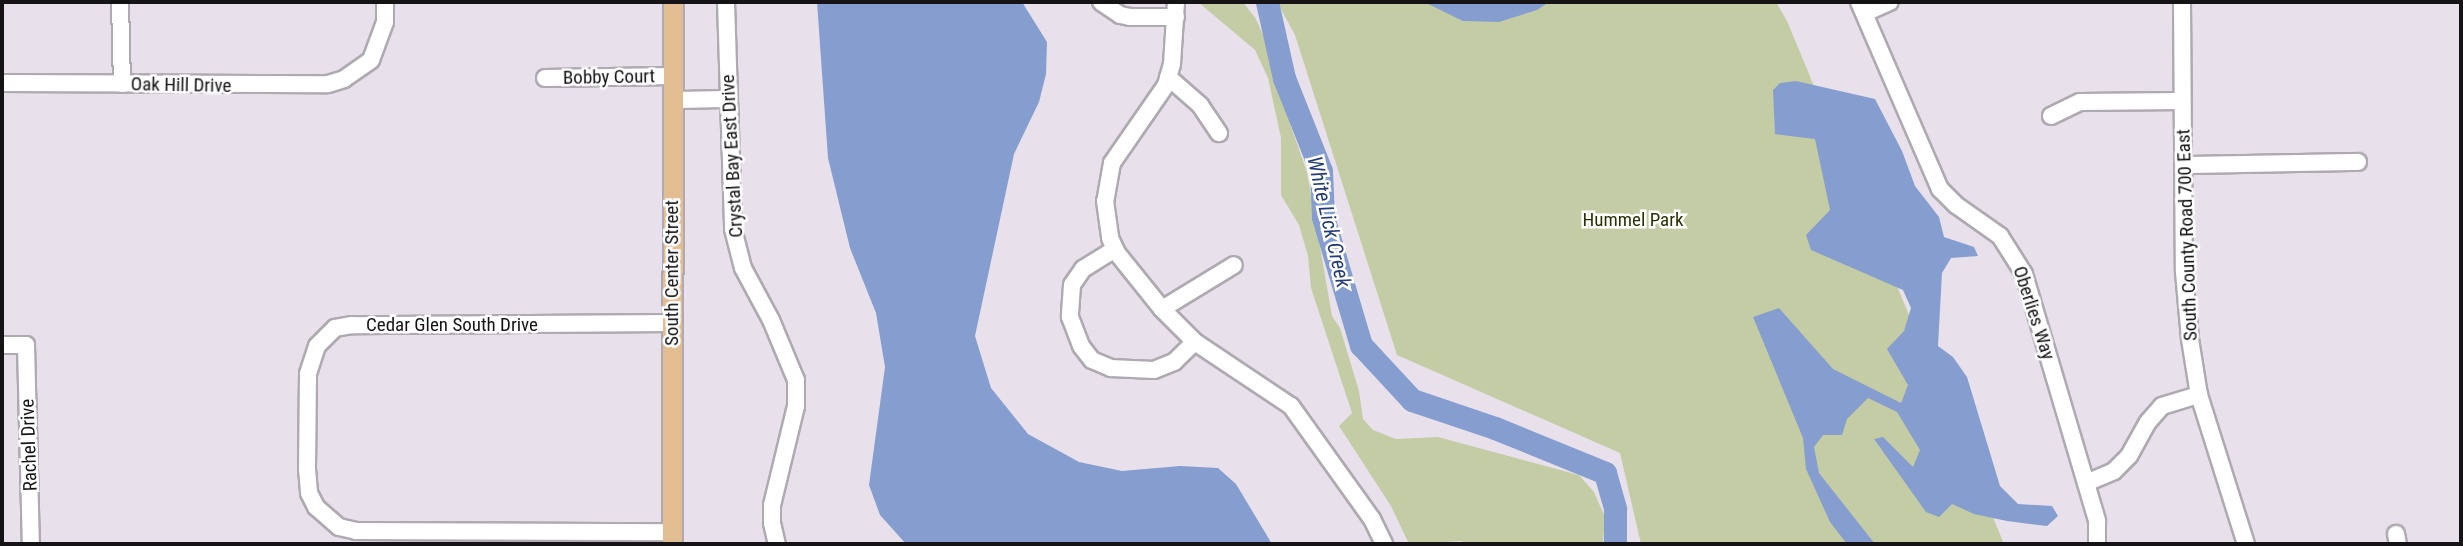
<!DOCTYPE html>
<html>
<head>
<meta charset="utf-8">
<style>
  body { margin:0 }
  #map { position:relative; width:2463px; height:546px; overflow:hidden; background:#e8e1eb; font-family:"Roboto Condensed",sans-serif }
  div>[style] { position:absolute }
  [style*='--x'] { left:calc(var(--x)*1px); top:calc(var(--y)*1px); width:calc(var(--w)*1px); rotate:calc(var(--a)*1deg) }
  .green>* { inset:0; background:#c4cca6 }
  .water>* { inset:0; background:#869dcf }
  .river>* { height:23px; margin:-11.5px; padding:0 11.5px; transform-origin:11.5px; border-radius:11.5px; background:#869dcf }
  .roads { filter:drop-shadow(2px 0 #afa9b1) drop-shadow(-2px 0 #afa9b1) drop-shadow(0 2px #afa9b1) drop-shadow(0 -2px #afa9b1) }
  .minor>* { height:16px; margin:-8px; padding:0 8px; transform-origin:8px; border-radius:8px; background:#fff }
  .major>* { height:19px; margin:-9.5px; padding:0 9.5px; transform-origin:9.5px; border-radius:9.5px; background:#e2bd92 }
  span { translate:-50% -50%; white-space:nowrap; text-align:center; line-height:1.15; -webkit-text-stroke:5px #fff; paint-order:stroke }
  .street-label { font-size:19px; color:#151316 }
  .park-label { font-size:19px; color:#2b3104 }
  .water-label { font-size:21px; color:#233c79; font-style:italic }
  .frame { position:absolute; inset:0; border:4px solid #151316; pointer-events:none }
</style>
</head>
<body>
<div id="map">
  <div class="green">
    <i style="clip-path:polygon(1198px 2px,1243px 2px,1256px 19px,1275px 62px,1290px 124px,1307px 172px,1332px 316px,1340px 328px,1359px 391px,1363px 419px,1373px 430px,1396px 439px,1438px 437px,1579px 475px,1594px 492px,1605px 517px,1603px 544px,1464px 544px,1462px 541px,1409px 544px,1391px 506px,1339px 426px,1352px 413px,1311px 288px,1308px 256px,1299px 225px,1281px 195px,1281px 138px,1268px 78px,1255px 50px)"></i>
    <i style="clip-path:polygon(1277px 2px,1776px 2px,1787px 21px,2004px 544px,1641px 544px,1620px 453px,1397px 355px,1295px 35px)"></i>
  </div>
  <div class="water">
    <i style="clip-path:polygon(817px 2px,1022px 2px,1047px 42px,1046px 74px,1039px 102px,1014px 154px,975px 336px,991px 388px,1028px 434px,1079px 462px,1122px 471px,1180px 466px,1218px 468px,1236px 484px,1272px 544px,906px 544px,880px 515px,869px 485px,885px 367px,876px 313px,850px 248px,828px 158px)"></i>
    <i style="clip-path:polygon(1424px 2px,1549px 2px,1537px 10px,1499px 22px,1463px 21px)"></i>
    <i style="clip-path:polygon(1796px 81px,1875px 99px,1902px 151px,1915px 186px,1939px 217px,1944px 237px,1974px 247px,1978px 256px,1951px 258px,1942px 273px,1938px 346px,1953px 357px,1967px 377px,2000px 486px,2018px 504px,2052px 506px,2058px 516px,2047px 526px,2007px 521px,1974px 514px,1952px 504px,1939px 517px,1926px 512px,1874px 439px,1883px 437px,1913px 467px,1920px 450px,1897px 412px,1868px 398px,1847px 419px,1842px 435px,1823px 435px,1814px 447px,1819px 473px,1875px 544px,1847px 544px,1830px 522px,1806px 469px,1803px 438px,1753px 317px,1779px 308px,1833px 369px,1901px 403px,1908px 385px,1887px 349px,1904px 331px,1911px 308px,1903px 290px,1811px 250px,1806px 235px,1830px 210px,1815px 139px,1775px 134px,1773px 90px,1780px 83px)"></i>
  </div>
  <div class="river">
    <i style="--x:1267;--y:2;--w:78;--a:77.4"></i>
    <i style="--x:1284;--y:78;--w:100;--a:68.3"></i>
    <i style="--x:1321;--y:171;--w:46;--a:87.5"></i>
    <i style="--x:1323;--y:217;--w:134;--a:73.5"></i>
    <i style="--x:1361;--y:345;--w:75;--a:47.2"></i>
    <i style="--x:1412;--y:400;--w:88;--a:18.6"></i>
    <i style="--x:1495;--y:428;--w:119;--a:22.2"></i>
    <i style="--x:1605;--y:473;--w:37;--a:74"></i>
    <i style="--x:1615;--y:509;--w:35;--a:90"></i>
  </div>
  <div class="roads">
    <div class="minor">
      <i style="--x:120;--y:2;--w:82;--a:88.6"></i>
      <i style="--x:726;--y:2;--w:227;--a:88.2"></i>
      <i style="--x:733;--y:229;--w:40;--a:75.6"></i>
      <i style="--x:743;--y:268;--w:59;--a:61.7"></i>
      <i style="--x:771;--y:320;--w:65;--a:67.4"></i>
      <i style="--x:796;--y:380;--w:26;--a:90"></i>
      <i style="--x:796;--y:406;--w:102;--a:103.6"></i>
      <i style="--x:772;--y:505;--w:18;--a:90"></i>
      <i style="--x:772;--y:523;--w:22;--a:77"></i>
      <i style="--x:1101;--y:2;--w:23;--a:34"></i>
      <i style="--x:1120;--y:15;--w:10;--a:11"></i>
      <i style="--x:1130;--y:17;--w:46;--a:0"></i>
      <i style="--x:1176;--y:2;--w:62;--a:93.7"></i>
      <i style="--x:1172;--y:64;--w:22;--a:106"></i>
      <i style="--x:1166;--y:85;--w:95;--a:124.7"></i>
      <i style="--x:1112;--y:163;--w:39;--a:100"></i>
      <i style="--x:1105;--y:201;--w:37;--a:82"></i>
      <i style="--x:1110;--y:238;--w:17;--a:65"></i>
      <i style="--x:1117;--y:253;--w:72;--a:51.2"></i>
      <i style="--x:1162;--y:309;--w:47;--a:45"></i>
      <i style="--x:1195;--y:342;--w:115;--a:33.7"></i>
      <i style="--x:1291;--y:406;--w:139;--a:54.4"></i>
      <i style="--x:1372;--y:519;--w:28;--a:64"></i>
      <i style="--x:1859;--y:2;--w:204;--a:66.6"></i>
      <i style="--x:1940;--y:189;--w:23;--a:45"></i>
      <i style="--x:1956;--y:205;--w:54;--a:35.2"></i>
      <i style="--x:2000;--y:236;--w:45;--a:57.7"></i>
      <i style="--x:2024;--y:274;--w:258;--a:73.5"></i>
      <i style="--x:2097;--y:521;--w:23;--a:90"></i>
      <i style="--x:2182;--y:2;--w:270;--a:89.6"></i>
      <i style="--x:2184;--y:272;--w:67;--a:84.9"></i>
      <i style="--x:2190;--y:339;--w:57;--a:80.9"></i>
      <i style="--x:2199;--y:395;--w:156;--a:72.5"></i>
      <i style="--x:1865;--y:13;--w:27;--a:-24"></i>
      <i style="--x:1168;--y:77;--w:43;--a:41.2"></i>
      <i style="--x:1200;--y:105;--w:34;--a:56"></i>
      <i style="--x:545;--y:78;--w:128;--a:-0.9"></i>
      <i style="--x:2;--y:83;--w:326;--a:0.2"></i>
      <i style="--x:328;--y:84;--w:17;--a:-17"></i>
      <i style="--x:344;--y:79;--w:33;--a:-35"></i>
      <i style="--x:371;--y:60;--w:40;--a:-69.8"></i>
      <i style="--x:385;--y:22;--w:20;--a:-90"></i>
      <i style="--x:674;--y:100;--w:54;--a:-1.1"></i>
      <i style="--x:2051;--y:116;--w:32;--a:-26"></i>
      <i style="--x:2080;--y:102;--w:102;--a:-0.6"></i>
      <i style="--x:2184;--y:165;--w:174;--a:-1"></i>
      <i style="--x:1115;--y:249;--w:38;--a:148"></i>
      <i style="--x:1083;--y:269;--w:19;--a:125"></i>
      <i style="--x:1072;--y:285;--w:32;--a:94"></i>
      <i style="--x:1070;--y:317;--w:31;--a:69"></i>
      <i style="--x:1081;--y:346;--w:18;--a:52"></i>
      <i style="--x:1092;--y:360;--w:21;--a:23"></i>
      <i style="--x:1111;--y:368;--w:43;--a:2.7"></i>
      <i style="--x:1154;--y:370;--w:22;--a:-22"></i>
      <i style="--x:1174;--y:362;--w:29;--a:-44"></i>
      <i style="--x:1162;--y:309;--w:84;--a:-31.4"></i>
      <i style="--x:672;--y:323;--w:320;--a:179.6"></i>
      <i style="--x:352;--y:325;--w:17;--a:170"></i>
      <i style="--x:335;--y:328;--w:25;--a:135"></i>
      <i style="--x:317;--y:346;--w:29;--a:108"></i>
      <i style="--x:308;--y:374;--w:95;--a:90.6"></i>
      <i style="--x:307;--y:469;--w:24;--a:85"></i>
      <i style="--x:309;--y:493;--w:16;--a:63"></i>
      <i style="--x:316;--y:507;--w:30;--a:41"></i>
      <i style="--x:339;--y:527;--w:17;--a:13"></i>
      <i style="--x:356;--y:531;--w:316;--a:0.2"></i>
      <i style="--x:2;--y:345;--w:24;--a:0"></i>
      <i style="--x:26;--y:345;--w:199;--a:88.6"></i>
      <i style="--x:2086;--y:483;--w:30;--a:-23"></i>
      <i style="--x:2114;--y:471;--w:21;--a:-45"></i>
      <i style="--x:2129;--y:456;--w:39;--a:-61"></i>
      <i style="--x:2148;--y:422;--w:21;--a:-49"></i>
      <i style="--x:2162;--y:406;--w:39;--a:-17"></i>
      <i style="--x:2396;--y:534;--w:10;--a:79"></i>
    </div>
    <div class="major">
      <i style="--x:672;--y:544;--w:542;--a:-89.89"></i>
    </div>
  </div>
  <div class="street-label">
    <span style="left:609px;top:77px;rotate:-1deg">Bobby Court</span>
    <span style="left:181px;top:85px;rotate:1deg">Oak Hill Drive</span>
    <span style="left:732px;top:156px;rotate:-93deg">Crystal Bay East Drive</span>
    <span style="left:2187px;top:235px;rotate:-92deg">South County Road 700 East</span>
    <span style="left:672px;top:273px;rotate:-90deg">South Center Street</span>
    <span style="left:2034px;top:313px;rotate:72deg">Oberlies Way</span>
    <span style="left:452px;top:325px">Cedar Glen South Drive</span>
    <span style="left:29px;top:445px;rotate:-92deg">Rachel Drive</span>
  </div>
  <div class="park-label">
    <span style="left:1633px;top:220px">Hummel Park</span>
  </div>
  <div class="water-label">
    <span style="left:1329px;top:222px;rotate:77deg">White Lick Creek</span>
  </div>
  <div class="frame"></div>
</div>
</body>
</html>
